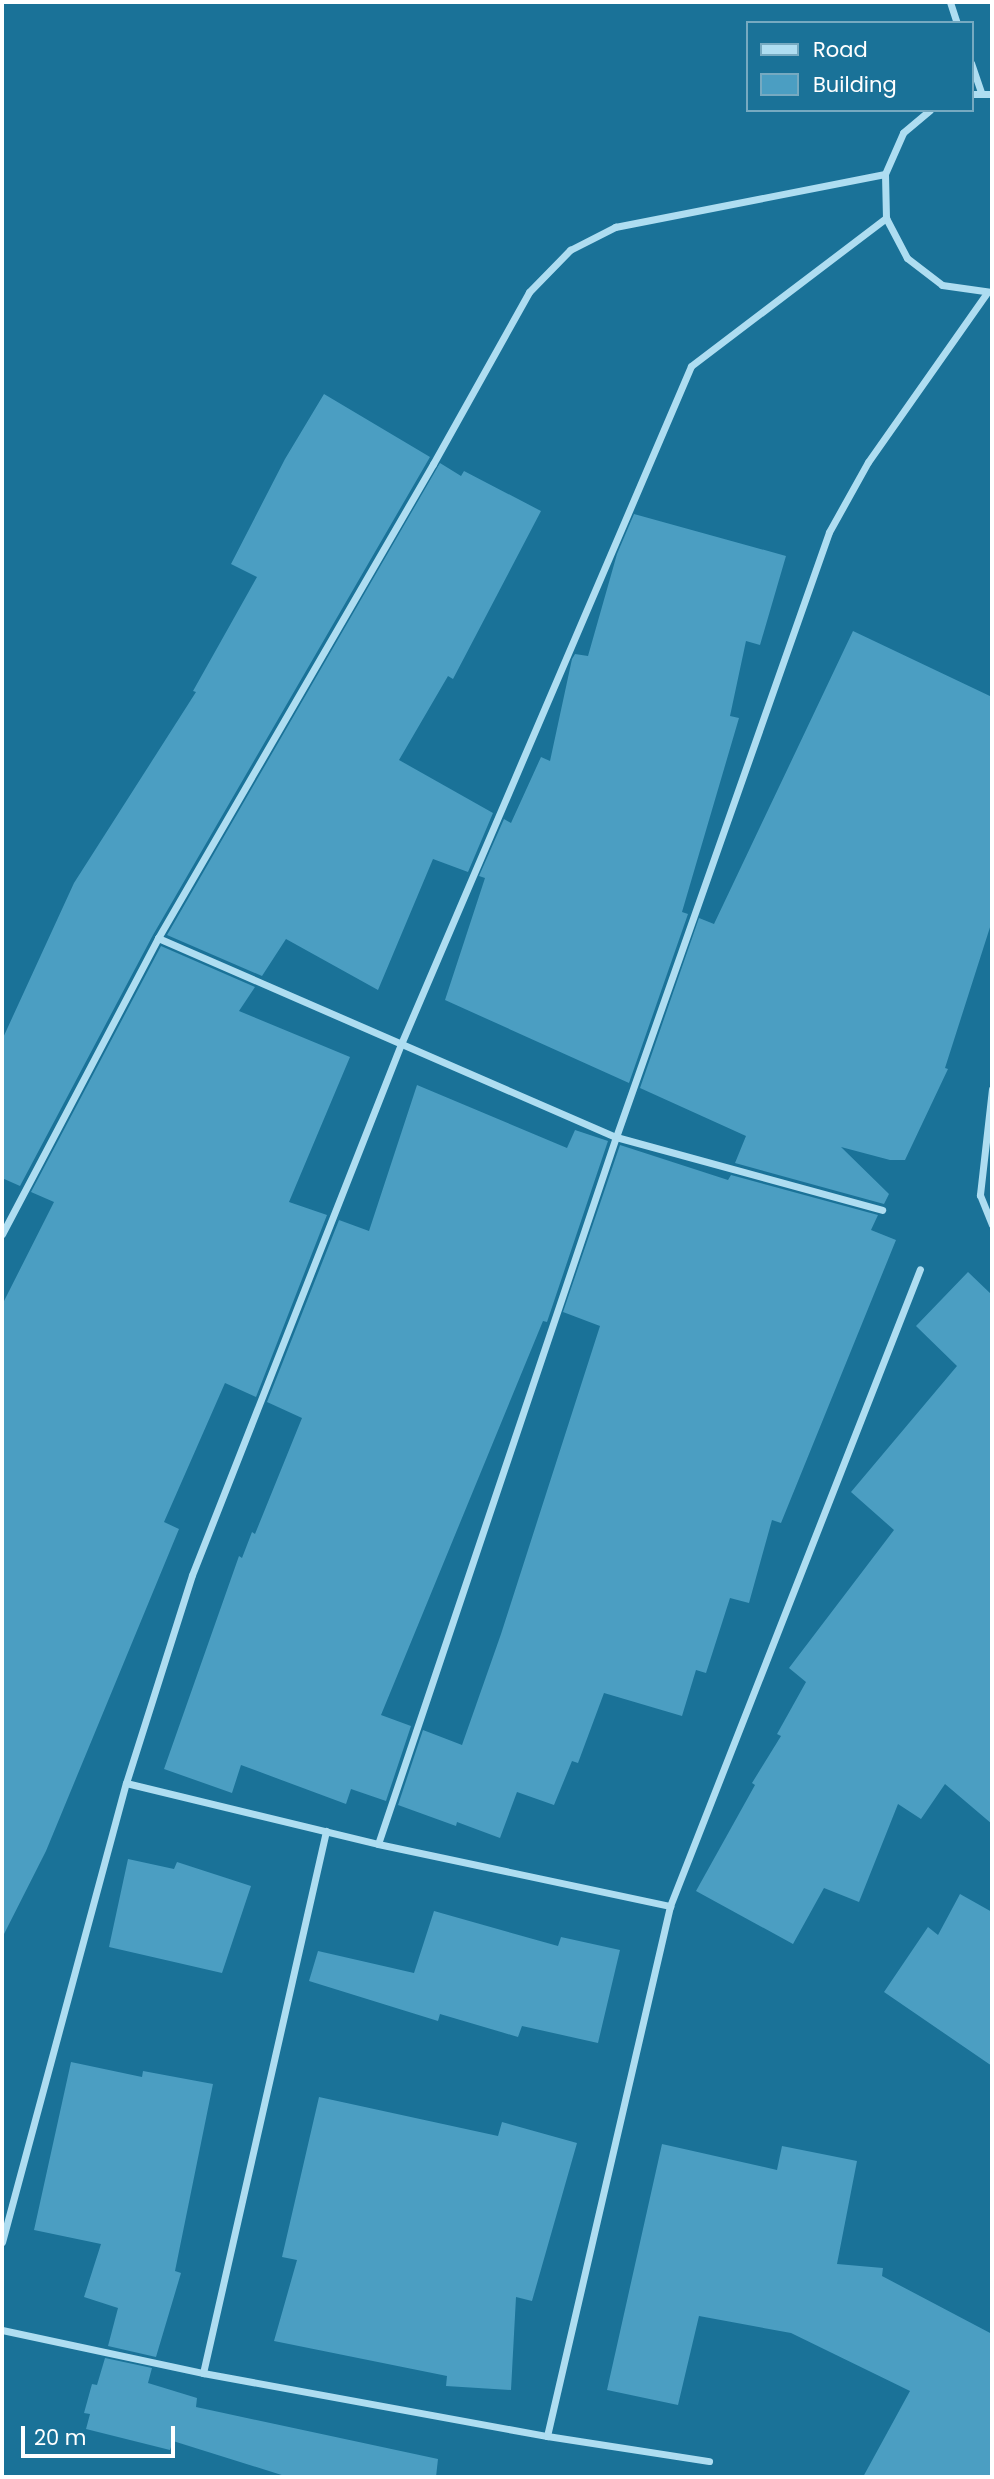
<!DOCTYPE html>
<html>
<head>
<meta charset="utf-8">
<style>
  body { margin:0 }
  #map { position:relative; width:994px; height:2479px; overflow:hidden; background:#1a7298; font-family:Poppins,sans-serif }
  div>[style] { position:absolute }
  [style*='--x'] { left:calc(var(--x)*1px); top:calc(var(--y)*1px); width:calc(var(--w)*1px); rotate:calc(var(--a)*1deg) }
  .building>* { inset:0; background:#4b9ec2 }
  .street>* { height:7px; margin:-3.5px; padding:0 3.5px; transform-origin:3.5px; border-radius:3.5px; background:#aeddf1 }
  span { translate:-50% -50%; white-space:nowrap; text-align:center; line-height:1.15; -webkit-text-stroke:7px #1a7298; paint-order:stroke }
  .frame { position:absolute; inset:0; border:4px solid #fff; pointer-events:none }
  .legend { position:absolute; left:746px; top:21px; width:228px; height:91px; box-sizing:border-box; background:#1a7298; border:2px solid #76aac1; margin:0; padding:9px 12px; list-style:none; font-size:21px; color:#fff }
  .legend li { display:flex; align-items:center; gap:14px; height:35px }
  .legend b { width:35px; border:2px solid #76aac1 }
  .scale { position:absolute; left:21px; top:2426px; width:154px; height:32px; box-sizing:border-box; border:4px solid #fff; border-top:0; padding-left:9px; font-size:21px; line-height:24px; white-space:nowrap; color:#fff; -webkit-text-stroke:5px #1a7298; paint-order:stroke }
</style>
</head>
<body>
<div id="map">
  <div class="building">
    <i style="clip-path:polygon(324px 394px,430px 457px,153px 935px,20px 1186px,2px 1178px,2px 1040px,74px 883px,196px 692px,193px 691px,257px 577px,231px 564px,285px 459px)"></i>
    <i style="clip-path:polygon(440px 463px,461px 476px,464px 471px,541px 511px,453px 679px,448px 676px,399px 760px,493px 813px,468px 872px,433px 859px,378px 990px,286px 939px,262px 976px,167px 935px)"></i>
    <i style="clip-path:polygon(634px 514px,786px 556px,760px 645px,746px 641px,730px 716px,739px 718px,682px 912px,688px 914px,629px 1083px,445px 1000px,485px 878px,479px 876px,504px 819px,511px 823px,541px 757px,550px 761px,572px 659px,575px 654px,588px 656px,617px 554px)"></i>
    <i style="clip-path:polygon(853px 631px,992px 697px,992px 921px,945px 1068px,948px 1069px,905px 1160px,890px 1160px,841px 1147px,889px 1194px,884px 1204px,735px 1163px,746px 1136px,640px 1088px,699px 918px,714px 924px)"></i>
    <i style="clip-path:polygon(161px 946px,255px 987px,239px 1011px,350px 1057px,289px 1202px,327px 1215px,256px 1397px,225px 1383px,164px 1522px,179px 1529px,46px 1851px,2px 1938px,2px 1305px,54px 1202px,31px 1192px)"></i>
    <i style="clip-path:polygon(417px 1085px,567px 1148px,575px 1130px,608px 1141px,548px 1319px,547px 1322px,543px 1321px,381px 1715px,411px 1726px,386px 1801px,351px 1789px,346px 1804px,241px 1765px,232px 1793px,164px 1769px,239px 1556px,242px 1558px,252px 1532px,255px 1534px,302px 1418px,267px 1402px,339px 1220px,369px 1231px)"></i>
    <i style="clip-path:polygon(620px 1145px,728px 1180px,731px 1175px,878px 1215px,871px 1230px,896px 1240px,781px 1523px,772px 1520px,749px 1603px,730px 1598px,706px 1673px,696px 1670px,682px 1716px,604px 1693px,578px 1763px,572px 1761px,554px 1805px,517px 1792px,500px 1838px,457px 1822px,456px 1826px,398px 1805px,423px 1730px,462px 1745px,501px 1634px,600px 1326px,563px 1312px)"></i>
    <i style="clip-path:polygon(968px 1272px,992px 1295px,992px 1824px,945px 1784px,921px 1819px,898px 1804px,859px 1902px,824px 1888px,793px 1944px,696px 1891px,755px 1785px,752px 1783px,781px 1736px,777px 1734px,806px 1682px,789px 1668px,894px 1530px,851px 1492px,957px 1366px,916px 1326px)"></i>
    <i style="clip-path:polygon(128px 1859px,174px 1869px,177px 1862px,251px 1886px,222px 1973px,109px 1947px)"></i>
    <i style="clip-path:polygon(960px 1894px,992px 1912px,992px 2066px,884px 1992px,928px 1927px,938px 1935px)"></i>
    <i style="clip-path:polygon(434px 1911px,558px 1946px,561px 1937px,620px 1950px,598px 2043px,522px 2026px,518px 2037px,440px 2014px,438px 2021px,309px 1981px,318px 1951px,414px 1973px)"></i>
    <i style="clip-path:polygon(71px 2062px,142px 2077px,143px 2071px,213px 2084px,175px 2271px,181px 2273px,156px 2357px,108px 2346px,118px 2308px,84px 2297px,101px 2244px,34px 2230px)"></i>
    <i style="clip-path:polygon(319px 2097px,498px 2136px,502px 2122px,577px 2143px,532px 2301px,516px 2297px,511px 2390px,446px 2386px,447px 2376px,274px 2341px,297px 2260px,282px 2257px)"></i>
    <i style="clip-path:polygon(662px 2144px,777px 2170px,782px 2146px,857px 2161px,837px 2264px,883px 2268px,882px 2276px,992px 2334px,992px 2477px,863px 2477px,910px 2391px,791px 2333px,699px 2316px,678px 2405px,607px 2390px)"></i>
    <i style="clip-path:polygon(105px 2358px,152px 2368px,148px 2383px,197px 2398px,196px 2407px,438px 2459px,436px 2477px,288px 2477px,173px 2441px,170px 2450px,86px 2429px,90px 2414px,84px 2413px,92px 2384px,97px 2385px)"></i>
  </div>
  <div class="street">
    <i style="--x:950;--y:2;--w:22;--a:72"></i>
    <i style="--x:971;--y:63;--w:31;--a:71"></i>
    <i style="--x:971;--y:94;--w:21;--a:0"></i>
    <i style="--x:930;--y:110;--w:35;--a:140"></i>
    <i style="--x:903;--y:133;--w:45;--a:113.7"></i>
    <i style="--x:885;--y:174;--w:44;--a:88.7"></i>
    <i style="--x:886;--y:218;--w:45;--a:62.3"></i>
    <i style="--x:907;--y:258;--w:44;--a:37.6"></i>
    <i style="--x:942;--y:285;--w:50;--a:8"></i>
    <i style="--x:158;--y:938;--w:499;--a:23.5"></i>
    <i style="--x:616;--y:1137;--w:276;--a:15.3"></i>
    <i style="--x:992;--y:1089;--w:107;--a:96.5"></i>
    <i style="--x:980;--y:1195;--w:32;--a:68"></i>
    <i style="--x:2;--y:1234;--w:335;--a:-62.2"></i>
    <i style="--x:158;--y:938;--w:548;--a:-59.88"></i>
    <i style="--x:433;--y:464;--w:197;--a:-60.8"></i>
    <i style="--x:529;--y:292;--w:59;--a:-45.7"></i>
    <i style="--x:570;--y:250;--w:51;--a:-27.1"></i>
    <i style="--x:615;--y:227;--w:275;--a:-11.1"></i>
    <i style="--x:126;--y:1783;--w:259;--a:13.6"></i>
    <i style="--x:378;--y:1844;--w:299;--a:12"></i>
    <i style="--x:378;--y:1844;--w:746;--a:-71.4"></i>
    <i style="--x:616;--y:1137;--w:641;--a:-70.6"></i>
    <i style="--x:829;--y:532;--w:80;--a:-60.9"></i>
    <i style="--x:868;--y:462;--w:205;--a:-54.9"></i>
    <i style="--x:2;--y:2242;--w:475;--a:-74.9"></i>
    <i style="--x:126;--y:1783;--w:218;--a:-72.4"></i>
    <i style="--x:192;--y:1575;--w:571;--a:-68.52"></i>
    <i style="--x:401;--y:1044;--w:737;--a:-66.84"></i>
    <i style="--x:691;--y:366;--w:245;--a:-37.2"></i>
    <i style="--x:2;--y:2330;--w:206;--a:12.1"></i>
    <i style="--x:203;--y:2373;--w:350;--a:10.4"></i>
    <i style="--x:547;--y:2436;--w:164;--a:8.8"></i>
    <i style="--x:203;--y:2373;--w:556;--a:-77.21"></i>
    <i style="--x:547;--y:2436;--w:544;--a:-76.93"></i>
    <i style="--x:670;--y:1906;--w:684;--a:-68.57"></i>
  </div>
  <div class="frame"></div>
  <ul class="legend">
  <li><b style="height:9px;background:#aeddf1"></b>Road</li>
  <li><b style="height:19px;background:#4b9ec2"></b>Building</li>
  </ul>
  <div class="scale">20 m</div>
</div>
</body>
</html>
